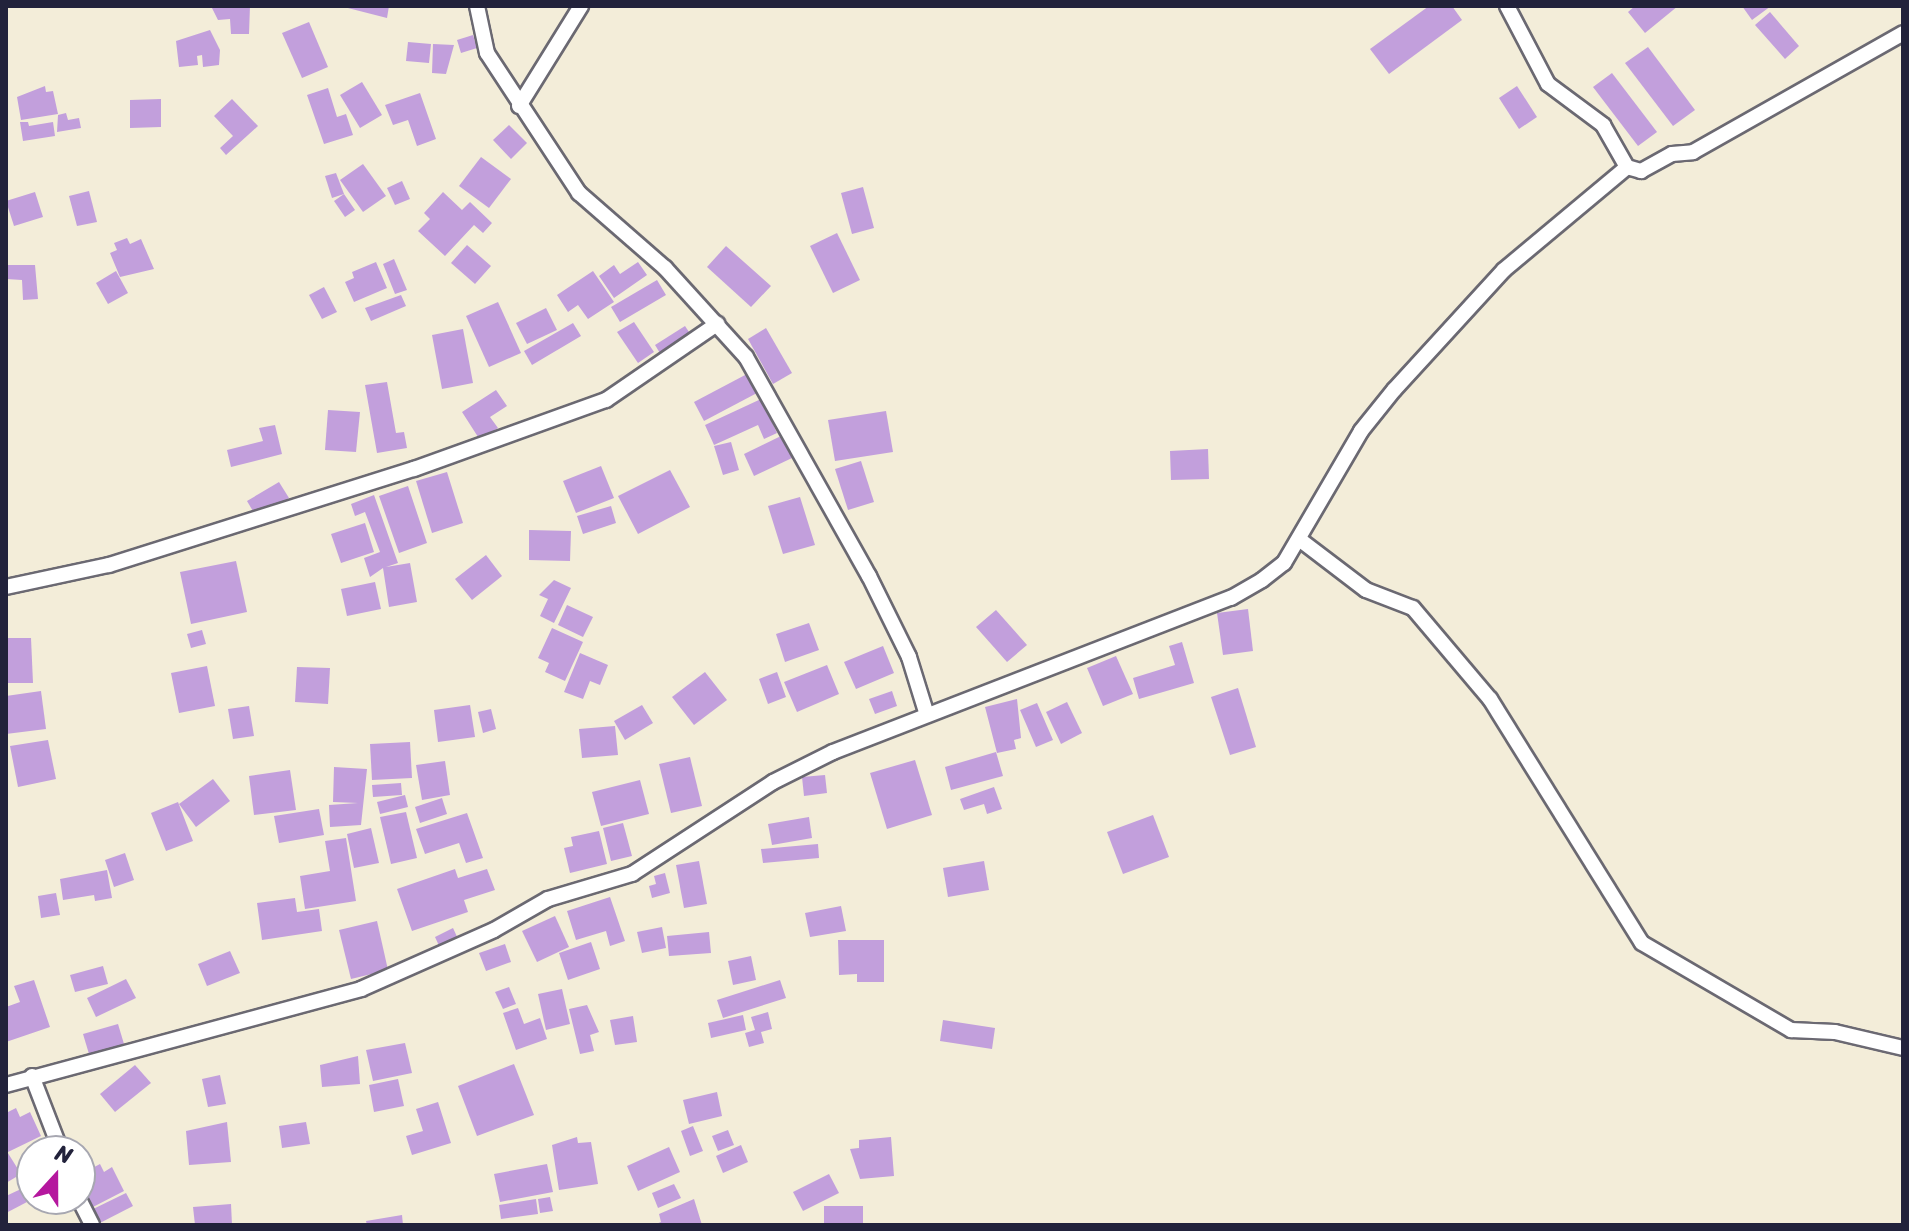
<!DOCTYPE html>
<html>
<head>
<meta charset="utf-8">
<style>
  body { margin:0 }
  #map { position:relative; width:1909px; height:1231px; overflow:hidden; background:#f3edd9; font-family:Sriracha,sans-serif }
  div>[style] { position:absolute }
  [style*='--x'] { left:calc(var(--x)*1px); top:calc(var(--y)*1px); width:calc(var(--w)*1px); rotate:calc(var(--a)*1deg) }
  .building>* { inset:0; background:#c29fdc }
  .roads { filter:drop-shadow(2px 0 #6b6972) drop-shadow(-2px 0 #6b6972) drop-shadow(0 2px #6b6972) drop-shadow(0 -2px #6b6972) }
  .street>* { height:14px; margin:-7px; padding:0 7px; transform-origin:7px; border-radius:7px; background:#fff }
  span { translate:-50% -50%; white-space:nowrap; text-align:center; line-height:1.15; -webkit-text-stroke:7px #fff; paint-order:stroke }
  .frame { position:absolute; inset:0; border:8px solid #22223b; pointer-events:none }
  .north { position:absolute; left:16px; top:1135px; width:80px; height:80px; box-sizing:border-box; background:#fff; border:2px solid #a7a7b1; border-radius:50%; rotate:21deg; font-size:22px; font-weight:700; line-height:32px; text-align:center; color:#22223b }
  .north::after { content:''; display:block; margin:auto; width:28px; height:36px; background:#b5179e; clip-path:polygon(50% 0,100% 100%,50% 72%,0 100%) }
</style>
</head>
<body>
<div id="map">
  <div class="building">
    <i style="clip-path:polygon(211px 6px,250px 6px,249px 34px,231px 34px,230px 19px,218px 20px)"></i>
    <i style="clip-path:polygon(340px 6px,389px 6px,387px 18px)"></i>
    <i style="clip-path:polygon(1429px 6px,1452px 6px,1462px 20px,1389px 74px,1370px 49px)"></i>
    <i style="clip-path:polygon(1635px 6px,1678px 6px,1645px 33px,1628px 12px)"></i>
    <i style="clip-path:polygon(1742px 6px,1771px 6px,1752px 20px)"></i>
    <i style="clip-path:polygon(1770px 12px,1799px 46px,1785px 59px,1755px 25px)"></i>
    <i style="clip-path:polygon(309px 22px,328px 67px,302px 78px,282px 33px)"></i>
    <i style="clip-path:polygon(210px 30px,220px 50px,219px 65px,203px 67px,202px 55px,197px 56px,198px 65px,179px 67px,176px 41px)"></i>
    <i style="clip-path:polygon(473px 35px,477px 48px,461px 53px,457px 40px)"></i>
    <i style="clip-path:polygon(408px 42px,431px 44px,429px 63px,406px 61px)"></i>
    <i style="clip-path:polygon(433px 44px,454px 45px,446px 74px,432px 73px)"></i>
    <i style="clip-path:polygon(1648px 47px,1695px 110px,1673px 126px,1625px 63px)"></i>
    <i style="clip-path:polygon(1612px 73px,1657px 132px,1638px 146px,1593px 87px)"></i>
    <i style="clip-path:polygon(362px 82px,382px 115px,360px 128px,340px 95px)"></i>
    <i style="clip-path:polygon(45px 86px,46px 92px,53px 91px,58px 114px,21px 120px,17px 97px)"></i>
    <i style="clip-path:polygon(1517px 86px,1537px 117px,1519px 129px,1499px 98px)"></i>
    <i style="clip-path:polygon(328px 88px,337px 117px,346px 114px,353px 135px,324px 144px,307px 95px)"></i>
    <i style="clip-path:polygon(420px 93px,436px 139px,417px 146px,408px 120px,393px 125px,385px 105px)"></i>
    <i style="clip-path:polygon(161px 99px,161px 127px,130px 128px,130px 100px)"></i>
    <i style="clip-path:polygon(232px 99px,258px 126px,226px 155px,220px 148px,233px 136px,214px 116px)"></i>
    <i style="clip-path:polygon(66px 113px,68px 120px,79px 118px,81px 128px,57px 132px,58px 115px)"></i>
    <i style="clip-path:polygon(20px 122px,28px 122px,29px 126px,53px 122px,55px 136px,23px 141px)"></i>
    <i style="clip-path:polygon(509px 125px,527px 143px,511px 159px,493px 140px)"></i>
    <i style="clip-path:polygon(481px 157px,511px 179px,489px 208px,459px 186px)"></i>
    <i style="clip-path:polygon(363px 164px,386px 196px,363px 212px,340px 180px)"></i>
    <i style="clip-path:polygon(336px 173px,344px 194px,332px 198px,325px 176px)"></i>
    <i style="clip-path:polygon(402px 181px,410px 199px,395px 205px,387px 188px)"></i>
    <i style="clip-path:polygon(863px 187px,874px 228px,852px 234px,841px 193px)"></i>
    <i style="clip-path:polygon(89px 191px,97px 222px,77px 226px,69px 196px)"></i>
    <i style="clip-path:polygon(35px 192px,43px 217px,14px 226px,6px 201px)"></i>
    <i style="clip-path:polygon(443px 192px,462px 210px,470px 202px,492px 223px,483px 233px,474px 225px,445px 256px,418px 231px,430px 219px,424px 213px)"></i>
    <i style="clip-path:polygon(344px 194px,355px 210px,345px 217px,334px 201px)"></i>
    <i style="clip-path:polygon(837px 233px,860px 280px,833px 293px,810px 246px)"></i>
    <i style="clip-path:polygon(127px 238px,130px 244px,141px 239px,154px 269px,120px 277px,110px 253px,117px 250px,114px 243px)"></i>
    <i style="clip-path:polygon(467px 245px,491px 266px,475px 284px,451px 263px)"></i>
    <i style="clip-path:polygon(726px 246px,771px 286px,751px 307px,707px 267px)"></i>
    <i style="clip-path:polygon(394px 259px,407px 290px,395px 294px,383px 264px)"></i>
    <i style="clip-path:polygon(376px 262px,387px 288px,354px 302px,345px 282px,354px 278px,352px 272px)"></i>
    <i style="clip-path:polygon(638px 262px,647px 275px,614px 298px,599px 276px,614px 265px,620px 274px)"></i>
    <i style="clip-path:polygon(7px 265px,35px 265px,38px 299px,23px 300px,22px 280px,6px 279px)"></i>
    <i style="clip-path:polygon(116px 271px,128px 293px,108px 304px,96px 283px)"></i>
    <i style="clip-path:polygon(593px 271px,614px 302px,588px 319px,578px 305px,568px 312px,557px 295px)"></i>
    <i style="clip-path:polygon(657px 280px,666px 295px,620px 322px,611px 307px)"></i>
    <i style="clip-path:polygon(324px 287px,337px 312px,322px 319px,309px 295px)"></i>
    <i style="clip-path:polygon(401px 295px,406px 306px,371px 321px,365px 308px)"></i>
    <i style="clip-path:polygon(498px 302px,521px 353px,489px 367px,466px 316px)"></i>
    <i style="clip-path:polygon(546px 308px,557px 330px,527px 344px,516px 323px)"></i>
    <i style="clip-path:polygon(634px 322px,654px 352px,638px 363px,617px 332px)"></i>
    <i style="clip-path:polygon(573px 323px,581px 336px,532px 365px,524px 351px)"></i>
    <i style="clip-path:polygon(685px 326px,693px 338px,663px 358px,655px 345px)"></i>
    <i style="clip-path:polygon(766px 328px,792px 373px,773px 384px,748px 339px)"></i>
    <i style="clip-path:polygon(463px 329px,473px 383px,442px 389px,432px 335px)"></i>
    <i style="clip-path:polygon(747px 374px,757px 393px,704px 421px,694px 402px)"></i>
    <i style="clip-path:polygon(387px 382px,396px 433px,404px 432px,407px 448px,377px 453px,365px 385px)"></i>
    <i style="clip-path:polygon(496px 390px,507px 406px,490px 417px,498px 428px,480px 440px,462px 412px)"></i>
    <i style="clip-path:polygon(761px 399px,777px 433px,764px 439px,758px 425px,714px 445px,705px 425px)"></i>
    <i style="clip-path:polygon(328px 410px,360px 412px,356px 452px,325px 450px)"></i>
    <i style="clip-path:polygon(886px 411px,893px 452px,835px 461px,828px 420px)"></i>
    <i style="clip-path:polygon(275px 425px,282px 454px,231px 467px,227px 450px,263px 441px,259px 428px)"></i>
    <i style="clip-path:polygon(781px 436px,792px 458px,754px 476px,744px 454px)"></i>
    <i style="clip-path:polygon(731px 442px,739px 470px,723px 475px,714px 446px)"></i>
    <i style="clip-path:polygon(1208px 449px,1209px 479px,1171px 480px,1170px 451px)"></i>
    <i style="clip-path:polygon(861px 461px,874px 502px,848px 510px,835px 469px)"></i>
    <i style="clip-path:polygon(601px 466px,614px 498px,576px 513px,563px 481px)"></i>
    <i style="clip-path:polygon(670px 470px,690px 507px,638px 534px,618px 496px)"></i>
    <i style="clip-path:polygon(447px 472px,463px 523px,432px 533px,416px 481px)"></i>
    <i style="clip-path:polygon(279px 482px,289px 498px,257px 518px,247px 501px)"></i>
    <i style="clip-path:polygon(408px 486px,427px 543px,399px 553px,379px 496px)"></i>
    <i style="clip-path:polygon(374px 495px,398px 563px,386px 567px,410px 563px,417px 602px,389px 607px,383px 568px,370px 577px,364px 558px,380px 552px,365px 512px,355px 516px,351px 504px)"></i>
    <i style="clip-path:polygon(800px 497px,815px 545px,783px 554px,768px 506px)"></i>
    <i style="clip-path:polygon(611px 506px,616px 523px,583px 534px,577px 516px)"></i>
    <i style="clip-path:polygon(365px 523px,374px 552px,341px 563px,331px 534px)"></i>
    <i style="clip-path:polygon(529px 530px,571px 531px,570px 561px,529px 560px)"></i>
    <i style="clip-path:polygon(486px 555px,502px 576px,472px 600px,455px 579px)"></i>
    <i style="clip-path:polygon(236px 561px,247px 612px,191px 624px,180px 572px)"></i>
    <i style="clip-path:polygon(554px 580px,571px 588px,554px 623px,540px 616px,548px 599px,539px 595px)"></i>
    <i style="clip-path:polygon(375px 582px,381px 609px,347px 616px,341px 589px)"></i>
    <i style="clip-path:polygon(567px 605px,593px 617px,583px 637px,558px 625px)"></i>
    <i style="clip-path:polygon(1248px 609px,1253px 651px,1223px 655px,1217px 613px)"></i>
    <i style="clip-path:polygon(996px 610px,1027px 645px,1007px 662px,976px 627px)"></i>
    <i style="clip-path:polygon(809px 623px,819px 650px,785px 662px,776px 634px)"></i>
    <i style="clip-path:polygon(552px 628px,583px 642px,565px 681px,545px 672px,549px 663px,538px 658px)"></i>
    <i style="clip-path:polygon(202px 630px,206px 644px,191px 648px,187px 634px)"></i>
    <i style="clip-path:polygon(6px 638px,31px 638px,33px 683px,6px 683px)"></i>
    <i style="clip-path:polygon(1182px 642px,1194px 683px,1139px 699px,1133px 678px,1175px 665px,1169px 646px)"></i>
    <i style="clip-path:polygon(883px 646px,894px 673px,856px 689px,844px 662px)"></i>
    <i style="clip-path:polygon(580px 653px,608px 665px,600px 685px,590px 681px,583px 699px,564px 692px)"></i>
    <i style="clip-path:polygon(1116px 656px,1133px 694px,1103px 706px,1087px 668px)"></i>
    <i style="clip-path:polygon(827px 665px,839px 694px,797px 712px,784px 682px)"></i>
    <i style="clip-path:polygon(207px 666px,215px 706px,179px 713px,171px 673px)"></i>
    <i style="clip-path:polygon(297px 667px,330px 668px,328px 704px,295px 702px)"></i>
    <i style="clip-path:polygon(705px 672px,727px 700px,694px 725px,672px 697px)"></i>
    <i style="clip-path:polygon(777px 672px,786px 697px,768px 704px,759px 679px)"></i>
    <i style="clip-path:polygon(1238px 688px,1256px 747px,1230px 755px,1211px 697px)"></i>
    <i style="clip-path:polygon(41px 691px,46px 729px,6px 734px,6px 696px)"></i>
    <i style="clip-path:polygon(892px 691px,897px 706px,875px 714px,869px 699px)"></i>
    <i style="clip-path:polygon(1017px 699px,1021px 738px,1014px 740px,1016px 749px,997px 753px,985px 707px)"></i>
    <i style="clip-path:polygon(1067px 702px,1082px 733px,1061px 744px,1046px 712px)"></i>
    <i style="clip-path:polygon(1037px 703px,1053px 740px,1036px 747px,1020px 710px)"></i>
    <i style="clip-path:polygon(470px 705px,475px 737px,438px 742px,434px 710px)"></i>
    <i style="clip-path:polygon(642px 705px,653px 723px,625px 740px,614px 721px)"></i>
    <i style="clip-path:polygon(249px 706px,254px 736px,233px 739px,228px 709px)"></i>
    <i style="clip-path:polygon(491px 709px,496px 729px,483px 733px,478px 712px)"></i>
    <i style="clip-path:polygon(615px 726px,618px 755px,582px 758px,579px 729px)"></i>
    <i style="clip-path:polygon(48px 740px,56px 779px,18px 787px,10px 746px)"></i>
    <i style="clip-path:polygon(410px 742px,412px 778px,372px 780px,370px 744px)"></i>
    <i style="clip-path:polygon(996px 752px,1003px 776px,951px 790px,945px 767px)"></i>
    <i style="clip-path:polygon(690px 757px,702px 806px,671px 813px,659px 764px)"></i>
    <i style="clip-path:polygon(915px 760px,932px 815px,887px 829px,870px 773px)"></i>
    <i style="clip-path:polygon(445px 761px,450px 795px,422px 800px,416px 765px)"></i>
    <i style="clip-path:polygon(334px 767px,367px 769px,361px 825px,330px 827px,329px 805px,358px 803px,333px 802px)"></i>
    <i style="clip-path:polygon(290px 770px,296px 810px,254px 815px,249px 776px)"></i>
    <i style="clip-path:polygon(825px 775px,827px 793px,804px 796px,802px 777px)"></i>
    <i style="clip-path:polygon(213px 779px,230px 801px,196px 827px,179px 804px)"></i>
    <i style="clip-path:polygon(640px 780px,649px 814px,601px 826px,592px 792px)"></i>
    <i style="clip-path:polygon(401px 783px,402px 795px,373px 797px,372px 785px)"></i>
    <i style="clip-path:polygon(994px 787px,1002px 809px,987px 814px,984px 804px,964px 810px,960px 799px)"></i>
    <i style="clip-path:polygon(405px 795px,408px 807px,380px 814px,377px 802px)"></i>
    <i style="clip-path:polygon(442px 798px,447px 814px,420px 823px,415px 807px)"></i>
    <i style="clip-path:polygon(178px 802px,193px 841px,166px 851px,151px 813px)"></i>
    <i style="clip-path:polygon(319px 809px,324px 835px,279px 843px,274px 816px)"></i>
    <i style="clip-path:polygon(406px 812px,417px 858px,391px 864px,380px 817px)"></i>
    <i style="clip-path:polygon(467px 813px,483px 858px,466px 863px,459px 843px,425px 854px,416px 829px)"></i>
    <i style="clip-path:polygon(1153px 815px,1169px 857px,1123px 874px,1107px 832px)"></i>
    <i style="clip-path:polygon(809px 817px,812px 838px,772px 845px,768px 824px)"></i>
    <i style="clip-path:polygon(623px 823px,632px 856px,611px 861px,603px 828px)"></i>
    <i style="clip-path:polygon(371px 828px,379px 863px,354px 868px,347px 834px)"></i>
    <i style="clip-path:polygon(599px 831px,607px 864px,570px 873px,564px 848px,573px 846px,571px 837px)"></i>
    <i style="clip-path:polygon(346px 838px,356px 901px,305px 909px,300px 876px,330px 871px,325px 841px)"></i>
    <i style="clip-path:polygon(818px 844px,819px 858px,763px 863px,761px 849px)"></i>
    <i style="clip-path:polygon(125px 853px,134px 880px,114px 887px,105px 860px)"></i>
    <i style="clip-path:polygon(699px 861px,707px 904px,684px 908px,676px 865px)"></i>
    <i style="clip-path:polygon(984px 861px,989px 890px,948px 897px,943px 868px)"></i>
    <i style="clip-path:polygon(455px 869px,458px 878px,487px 869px,495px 890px,464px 900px,468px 912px,412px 931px,397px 889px)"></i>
    <i style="clip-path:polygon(107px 870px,112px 898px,95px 901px,94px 895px,63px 900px,60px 879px)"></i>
    <i style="clip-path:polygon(665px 873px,670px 893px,652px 898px,649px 886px,656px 884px,654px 876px)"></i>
    <i style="clip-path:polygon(56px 893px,60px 915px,41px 918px,38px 896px)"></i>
    <i style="clip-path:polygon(610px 897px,625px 941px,610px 946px,606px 931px,576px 940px,567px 911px)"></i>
    <i style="clip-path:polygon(295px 898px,297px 912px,319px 909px,322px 931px,262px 940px,257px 903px)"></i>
    <i style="clip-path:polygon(841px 906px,846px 931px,810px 937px,805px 913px)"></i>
    <i style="clip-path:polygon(555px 916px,569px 947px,537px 962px,522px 931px)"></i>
    <i style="clip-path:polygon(377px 921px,388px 970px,351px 979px,339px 930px)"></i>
    <i style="clip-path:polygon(662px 927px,666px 948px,642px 953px,637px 932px)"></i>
    <i style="clip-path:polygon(453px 928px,459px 941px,441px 950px,435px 937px)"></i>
    <i style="clip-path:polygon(709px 932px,711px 953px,669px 956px,667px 936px)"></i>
    <i style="clip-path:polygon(838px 940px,884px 940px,884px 982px,857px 982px,857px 974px,839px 975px)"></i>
    <i style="clip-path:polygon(591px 942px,600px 969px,568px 980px,559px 953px)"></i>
    <i style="clip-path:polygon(505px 944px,511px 962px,486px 971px,479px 953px)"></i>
    <i style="clip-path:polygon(230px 951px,240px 973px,207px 986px,198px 964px)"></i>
    <i style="clip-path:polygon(751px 956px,756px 980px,733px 985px,728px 961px)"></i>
    <i style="clip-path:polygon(103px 966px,108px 984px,75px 992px,70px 975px)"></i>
    <i style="clip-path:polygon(126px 979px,136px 998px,96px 1017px,87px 998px)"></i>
    <i style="clip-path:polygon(34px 980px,50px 1027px,6px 1042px,6px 1007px,20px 1002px,14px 986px)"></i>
    <i style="clip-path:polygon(780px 980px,786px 998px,723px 1018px,717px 1000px)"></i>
    <i style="clip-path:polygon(509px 987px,516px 1004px,503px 1009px,495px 992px)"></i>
    <i style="clip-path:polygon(562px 989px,570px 1024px,546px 1030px,538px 994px)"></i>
    <i style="clip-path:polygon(587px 1005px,599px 1032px,590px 1035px,594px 1051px,580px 1054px,569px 1009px)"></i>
    <i style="clip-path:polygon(518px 1008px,524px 1024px,540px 1018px,547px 1039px,516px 1050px,503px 1013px)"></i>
    <i style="clip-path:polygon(768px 1012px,772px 1029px,761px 1032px,764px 1043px,749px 1047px,745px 1033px,755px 1030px,751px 1017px)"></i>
    <i style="clip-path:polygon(743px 1015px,746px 1030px,711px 1038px,708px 1023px)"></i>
    <i style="clip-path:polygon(633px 1016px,637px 1042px,615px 1045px,610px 1020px)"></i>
    <i style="clip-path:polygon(943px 1020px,995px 1028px,992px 1049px,940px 1041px)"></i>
    <i style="clip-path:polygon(118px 1024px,124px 1044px,89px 1054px,83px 1034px)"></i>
    <i style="clip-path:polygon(405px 1043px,412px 1073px,373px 1081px,366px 1050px)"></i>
    <i style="clip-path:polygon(358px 1056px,360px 1084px,322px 1087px,320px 1065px)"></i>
    <i style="clip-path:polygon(514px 1064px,534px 1115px,477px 1136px,458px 1086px)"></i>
    <i style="clip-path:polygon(135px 1065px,151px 1083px,115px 1112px,100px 1094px)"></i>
    <i style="clip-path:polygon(220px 1075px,226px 1104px,208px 1107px,202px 1079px)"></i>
    <i style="clip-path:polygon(398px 1079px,404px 1106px,374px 1112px,369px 1085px)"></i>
    <i style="clip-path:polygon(717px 1092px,722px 1116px,689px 1124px,683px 1100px)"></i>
    <i style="clip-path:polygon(438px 1102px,451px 1143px,412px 1155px,406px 1136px,423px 1131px,416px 1109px)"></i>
    <i style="clip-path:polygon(16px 1108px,20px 1117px,30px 1112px,41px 1136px,8px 1152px,6px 1113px)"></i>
    <i style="clip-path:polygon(227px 1122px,231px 1162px,189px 1165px,186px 1131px)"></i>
    <i style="clip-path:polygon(306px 1122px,310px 1144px,282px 1148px,279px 1126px)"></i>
    <i style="clip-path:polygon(693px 1126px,703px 1151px,690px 1156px,681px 1131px)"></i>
    <i style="clip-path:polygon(728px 1130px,734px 1145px,718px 1151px,712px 1136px)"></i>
    <i style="clip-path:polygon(577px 1137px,578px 1143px,591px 1142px,598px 1184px,559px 1190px,552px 1145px)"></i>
    <i style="clip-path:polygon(891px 1137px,894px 1176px,860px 1179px,850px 1149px,859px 1148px,859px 1140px)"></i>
    <i style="clip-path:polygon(741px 1145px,748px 1162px,723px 1173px,716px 1156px)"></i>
    <i style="clip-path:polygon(669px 1147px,680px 1172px,638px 1191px,627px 1166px)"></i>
    <i style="clip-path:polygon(6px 1150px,21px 1174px,6px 1183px)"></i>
    <i style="clip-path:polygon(100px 1164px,104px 1172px,112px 1167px,124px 1191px,91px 1208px,80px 1182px,83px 1173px)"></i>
    <i style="clip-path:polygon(547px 1164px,553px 1192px,500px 1202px,494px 1174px)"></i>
    <i style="clip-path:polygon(829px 1174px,839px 1193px,803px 1211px,793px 1192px)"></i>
    <i style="clip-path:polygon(674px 1184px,681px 1198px,658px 1208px,652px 1193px)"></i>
    <i style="clip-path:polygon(21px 1189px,27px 1202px,6px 1213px,6px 1196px)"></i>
    <i style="clip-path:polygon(126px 1193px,133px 1206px,96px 1225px,87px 1212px)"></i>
    <i style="clip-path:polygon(550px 1197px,553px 1211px,540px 1213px,538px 1199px)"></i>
    <i style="clip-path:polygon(536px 1199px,538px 1214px,501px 1219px,499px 1205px)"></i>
    <i style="clip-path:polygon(694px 1199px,702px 1225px,653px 1225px,661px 1222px,659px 1214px)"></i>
    <i style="clip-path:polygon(231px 1204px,232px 1225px,195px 1225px,193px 1207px)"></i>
    <i style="clip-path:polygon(824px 1206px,863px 1206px,863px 1225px,824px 1225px)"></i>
    <i style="clip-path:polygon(402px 1215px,403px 1225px,367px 1225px,366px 1221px)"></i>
  </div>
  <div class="roads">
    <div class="street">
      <i style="--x:477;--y:6;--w:48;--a:78"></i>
      <i style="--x:487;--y:53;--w:168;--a:56.7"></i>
      <i style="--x:579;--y:193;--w:114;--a:41.1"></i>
      <i style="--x:665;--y:268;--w:120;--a:47.7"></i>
      <i style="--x:746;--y:357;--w:251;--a:60.7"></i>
      <i style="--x:869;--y:576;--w:90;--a:63.7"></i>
      <i style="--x:909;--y:657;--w:58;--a:72.8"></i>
      <i style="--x:1507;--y:6;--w:88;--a:62.3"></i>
      <i style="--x:1548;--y:84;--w:69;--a:36.7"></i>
      <i style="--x:1603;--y:125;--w:48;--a:60.3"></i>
      <i style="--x:1627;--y:167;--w:15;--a:16"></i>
      <i style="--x:1641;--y:171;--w:35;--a:-29"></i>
      <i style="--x:1672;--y:154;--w:21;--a:-5"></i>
      <i style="--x:1693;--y:152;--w:241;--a:-29.5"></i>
      <i style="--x:519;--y:106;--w:118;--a:-58.2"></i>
      <i style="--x:1299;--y:539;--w:84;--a:37.3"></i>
      <i style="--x:1366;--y:590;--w:50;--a:21"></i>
      <i style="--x:1413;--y:608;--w:119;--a:49.8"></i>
      <i style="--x:1490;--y:699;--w:287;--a:58.1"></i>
      <i style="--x:1642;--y:943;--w:173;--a:30.3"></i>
      <i style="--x:1791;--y:1030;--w:44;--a:2.6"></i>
      <i style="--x:1835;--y:1032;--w:70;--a:13.2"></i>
      <i style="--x:6;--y:587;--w:105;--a:-12.1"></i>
      <i style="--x:109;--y:565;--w:320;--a:-17.5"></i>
      <i style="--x:414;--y:469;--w:204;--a:-19.8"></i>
      <i style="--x:606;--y:400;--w:135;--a:-34.4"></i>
      <i style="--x:32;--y:1076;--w:80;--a:68.9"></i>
      <i style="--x:6;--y:1085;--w:368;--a:-15.1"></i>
      <i style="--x:361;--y:989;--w:145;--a:-23.9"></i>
      <i style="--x:494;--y:930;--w:62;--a:-29.9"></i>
      <i style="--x:548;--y:899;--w:88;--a:-16.6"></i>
      <i style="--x:632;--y:874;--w:168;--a:-33.1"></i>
      <i style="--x:773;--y:782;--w:67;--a:-26.6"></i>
      <i style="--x:833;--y:752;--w:427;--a:-21.2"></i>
      <i style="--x:1231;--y:598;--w:36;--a:-30"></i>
      <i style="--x:1262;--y:580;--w:28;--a:-38"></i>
      <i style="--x:1284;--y:563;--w:153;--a:-59.7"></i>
      <i style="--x:1361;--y:431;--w:53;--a:-51.2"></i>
      <i style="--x:1394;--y:390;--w:163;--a:-47.5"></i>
      <i style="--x:1504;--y:270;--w:160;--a:-39.9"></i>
      <i style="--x:79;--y:1199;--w:29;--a:63"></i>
    </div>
  </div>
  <div class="frame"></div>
  <div class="north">N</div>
</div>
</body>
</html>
